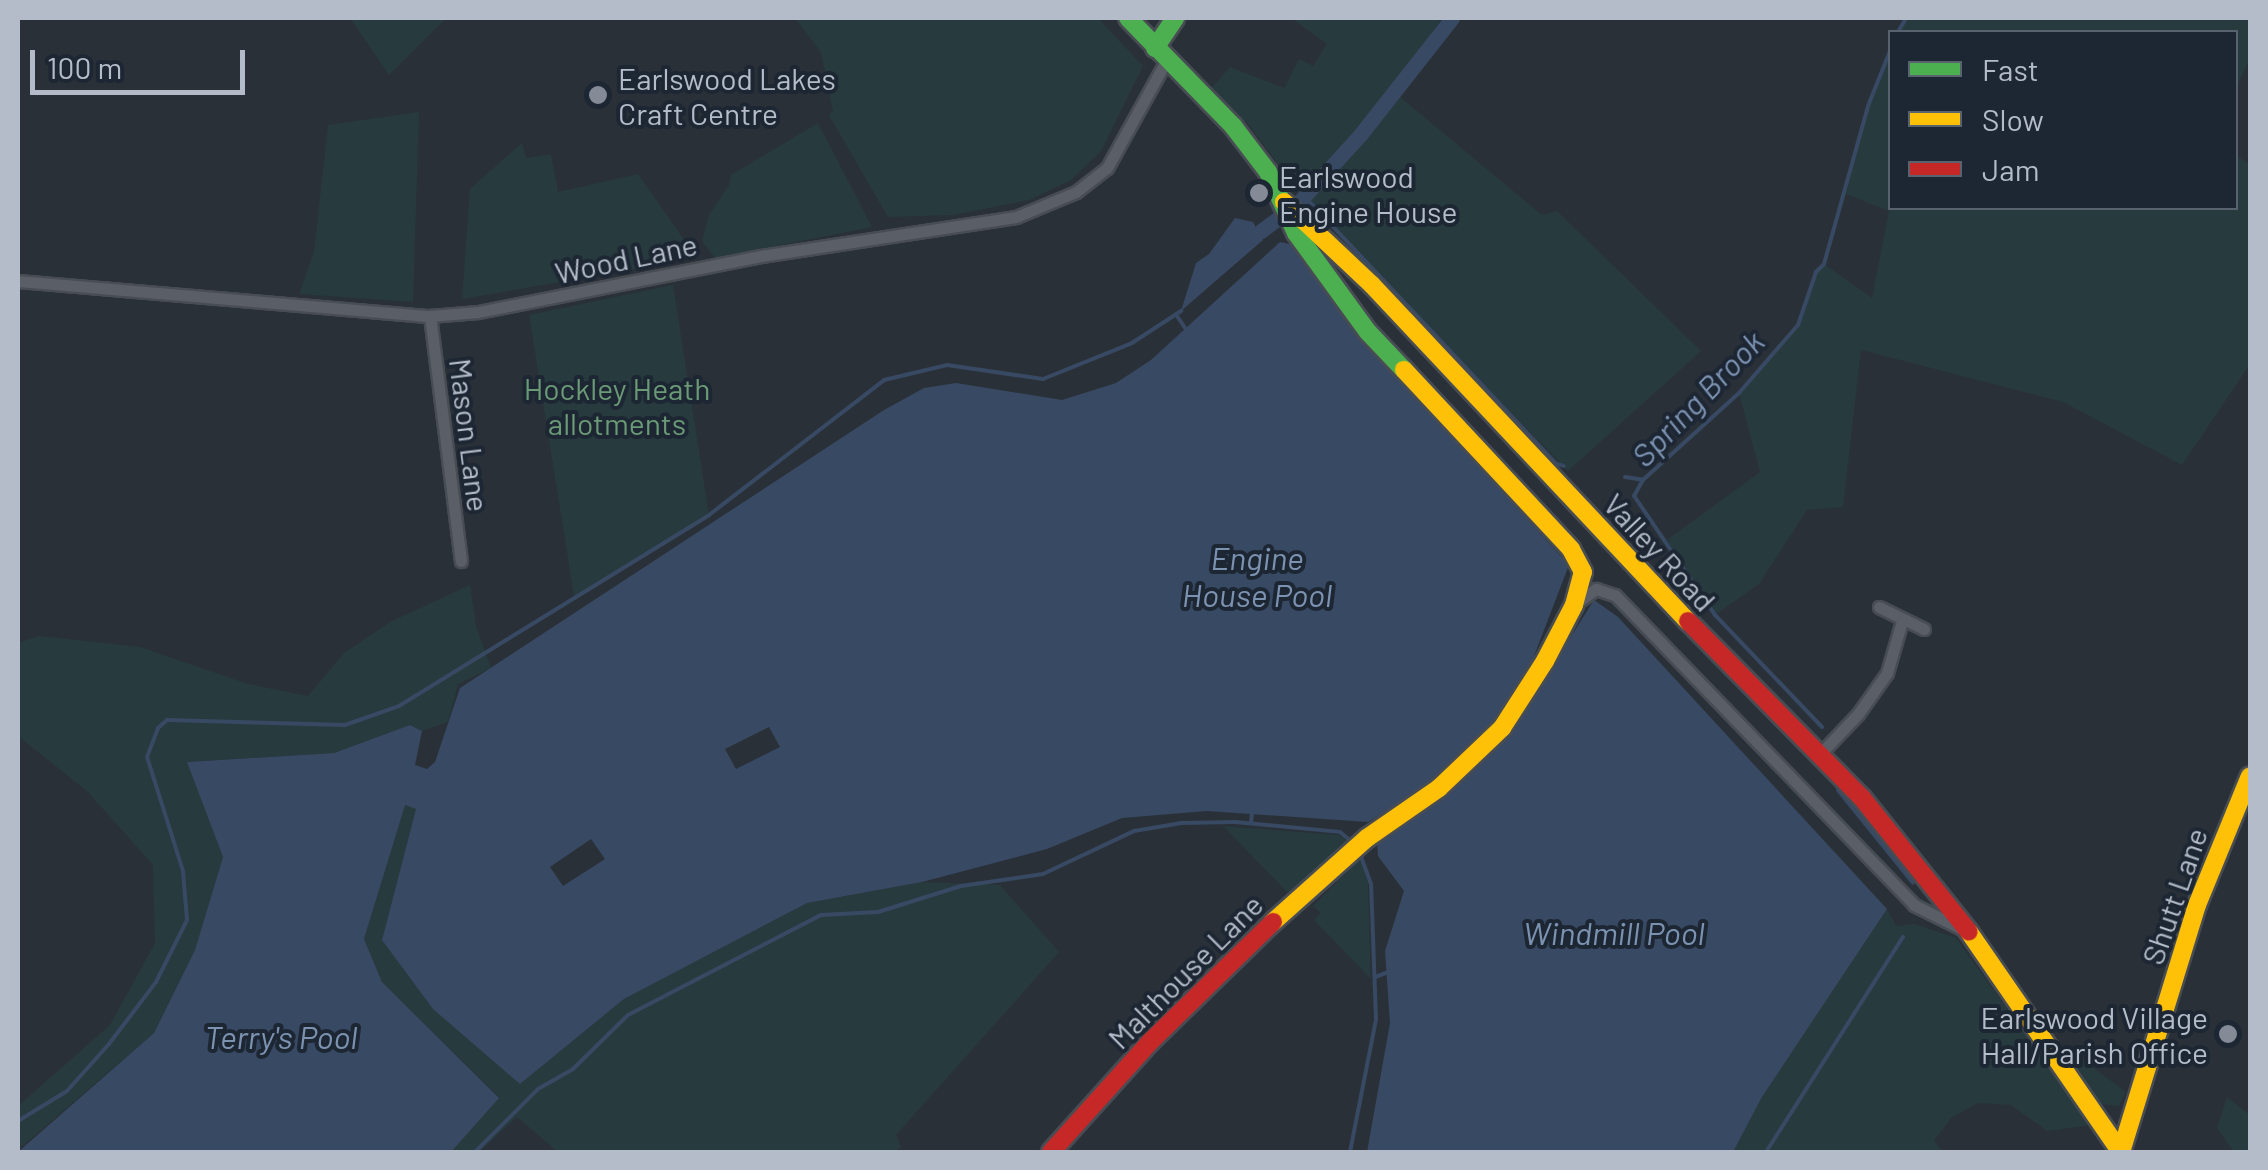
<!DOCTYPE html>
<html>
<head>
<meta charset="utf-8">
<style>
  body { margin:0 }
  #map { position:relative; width:2268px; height:1170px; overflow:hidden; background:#2a3038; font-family:Barlow,sans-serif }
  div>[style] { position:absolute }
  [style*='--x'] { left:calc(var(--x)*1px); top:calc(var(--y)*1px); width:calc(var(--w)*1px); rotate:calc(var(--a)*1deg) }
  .green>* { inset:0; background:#273a3e }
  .water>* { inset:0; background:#384963 }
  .stream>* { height:4px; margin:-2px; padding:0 2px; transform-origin:2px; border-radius:2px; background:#384963 }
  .canal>* { height:15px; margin:-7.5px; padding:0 7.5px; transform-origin:7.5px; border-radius:7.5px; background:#384963 }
  .roads { filter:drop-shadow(2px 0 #484c53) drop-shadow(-2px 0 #484c53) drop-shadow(0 2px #484c53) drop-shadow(0 -2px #484c53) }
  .street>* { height:11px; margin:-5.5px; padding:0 5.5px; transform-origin:5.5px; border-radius:5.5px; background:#5a5e66 }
  .fast>* { height:18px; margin:-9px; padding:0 9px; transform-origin:9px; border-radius:9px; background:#4caf50 }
  .slow>* { height:18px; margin:-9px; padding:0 9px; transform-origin:9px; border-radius:9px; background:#ffc107 }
  .jam>* { height:18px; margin:-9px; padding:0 9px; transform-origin:9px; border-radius:9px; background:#c62828 }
  .dots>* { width:28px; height:28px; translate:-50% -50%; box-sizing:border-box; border:5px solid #1d2633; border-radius:50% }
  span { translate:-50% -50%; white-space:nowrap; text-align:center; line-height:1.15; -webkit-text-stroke:8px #1d2633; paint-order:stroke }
  .poi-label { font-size:30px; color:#b4bcc9 }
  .left { translate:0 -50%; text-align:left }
  .right { translate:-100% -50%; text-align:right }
  .street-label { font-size:30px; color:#b4bcc9 }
  .park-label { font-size:30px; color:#6b9a76 }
  .water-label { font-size:32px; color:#7c92b1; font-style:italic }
  .frame { position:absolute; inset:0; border:20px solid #b4bcc9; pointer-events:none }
  .legend { position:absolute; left:1888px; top:30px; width:350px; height:180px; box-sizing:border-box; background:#1d2633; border:2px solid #59626f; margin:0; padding:12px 18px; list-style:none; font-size:30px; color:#b4bcc9 }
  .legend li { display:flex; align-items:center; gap:20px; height:50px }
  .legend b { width:50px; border:2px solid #59626f }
  .scale { position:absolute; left:30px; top:50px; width:215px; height:45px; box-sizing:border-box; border:5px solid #b4bcc9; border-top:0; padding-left:12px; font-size:30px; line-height:35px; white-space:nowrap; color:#b4bcc9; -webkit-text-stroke:8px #1d2633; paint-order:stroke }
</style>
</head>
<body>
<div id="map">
  <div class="green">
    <i style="clip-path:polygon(350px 18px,446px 18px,389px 75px)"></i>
    <i style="clip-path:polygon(795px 18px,1098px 18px,1143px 66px,1101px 151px,1071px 180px,1029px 200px,954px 215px,888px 217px,829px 115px,833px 111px,821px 52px)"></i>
    <i style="clip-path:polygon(1291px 18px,1442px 18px,1393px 91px,1542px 215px,1557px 211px,1701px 351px,1568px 471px,1303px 198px,1249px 125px,1209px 91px,1230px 67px,1284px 88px,1299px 59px,1313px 66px,1327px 44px)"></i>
    <i style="clip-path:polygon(1906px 18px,2250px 18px,2250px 58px,2236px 88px,2236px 32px,1898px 32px)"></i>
    <i style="clip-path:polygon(1890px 51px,1890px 208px,2236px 208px,2236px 156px,2250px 164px,2250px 364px,2182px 465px,2063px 402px,1861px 350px,1843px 507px,1807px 510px,1759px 584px,1715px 615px,1667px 540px,1760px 472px,1739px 393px,1798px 325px,1816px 272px,1824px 264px,1872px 298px,1889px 211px,1846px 194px,1868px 106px)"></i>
    <i style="clip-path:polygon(419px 112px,413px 302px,299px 294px,314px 252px,328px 125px)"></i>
    <i style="clip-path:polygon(818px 123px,872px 227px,715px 258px,702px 241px,709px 215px,729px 185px,731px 175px)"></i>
    <i style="clip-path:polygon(522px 143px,526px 158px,551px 154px,558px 192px,638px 174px,687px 244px,685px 255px,681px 261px,462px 299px,470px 189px)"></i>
    <i style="clip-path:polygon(673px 285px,709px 515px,574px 596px,529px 315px)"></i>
    <i style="clip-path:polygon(470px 585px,476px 626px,491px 668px,458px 684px,448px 722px,422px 731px,410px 725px,334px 753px,188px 762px,223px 857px,195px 950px,154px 1033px,18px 1150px,18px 1106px,110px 1025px,155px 943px,153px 865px,88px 792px,18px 736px,18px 643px,39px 636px,140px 647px,248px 684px,308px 696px,344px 653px,390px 622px)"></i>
    <i style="clip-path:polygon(404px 805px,416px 809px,382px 940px,520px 1084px,624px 999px,806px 903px,922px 882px,1000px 885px,1059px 952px,896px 1135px,901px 1147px,895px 1152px,558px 1152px,517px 1117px,479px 1152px,451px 1152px,499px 1097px,382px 982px,364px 939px)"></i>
    <i style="clip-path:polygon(1223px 826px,1339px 835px,1349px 842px,1290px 895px)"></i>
    <i style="clip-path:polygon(1361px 858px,1368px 884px,1371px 979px,1314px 920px,1321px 913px,1313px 906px)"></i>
    <i style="clip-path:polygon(1887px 909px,1896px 926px,1914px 924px,1956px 938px,2091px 1125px,2047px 1131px,2011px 1105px,1978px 1103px,1951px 1118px,1934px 1141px,1944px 1152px,1733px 1152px,1762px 1097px)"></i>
    <i style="clip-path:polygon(2072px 1052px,2126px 1092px,2119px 1106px,2100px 1104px,2061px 1057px)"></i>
    <i style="clip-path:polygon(2227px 1097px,2250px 1115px,2250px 1152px,2234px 1152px,2217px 1128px)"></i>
  </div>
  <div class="water">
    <i style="clip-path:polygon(1235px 218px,1253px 222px,1263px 240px,1181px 311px,1196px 263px,1209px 254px)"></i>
    <i style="clip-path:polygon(evenodd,1280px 242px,1294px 245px,1354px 330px,1569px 565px,1529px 669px,1487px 729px,1427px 786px,1368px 822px,1207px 811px,1122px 818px,1047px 849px,922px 882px,807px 903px,624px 999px,520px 1084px,433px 1009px,382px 940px,416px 809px,405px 805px,364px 939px,382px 982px,499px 1098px,451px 1152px,18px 1152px,154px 1033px,195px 950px,223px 857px,187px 762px,334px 753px,410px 725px,422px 731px,415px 765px,427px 769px,435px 762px,460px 688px,884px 410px,924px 388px,956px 383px,1062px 400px,1116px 383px,1151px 360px,1280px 242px,769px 727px,780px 747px,736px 769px,725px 749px,769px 727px,1280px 242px,591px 839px,605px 859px,563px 886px,550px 867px,591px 839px)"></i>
    <i style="clip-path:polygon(1594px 600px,1618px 617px,1887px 909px,1762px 1097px,1733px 1152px,1367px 1152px,1390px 1023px,1385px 951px,1404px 891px,1378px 856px,1377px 841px,1453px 790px,1517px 722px)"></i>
  </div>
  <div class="stream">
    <i style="--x:1898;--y:32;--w:16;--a:-60"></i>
    <i style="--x:1305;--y:197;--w:367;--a:46.7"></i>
    <i style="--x:1557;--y:464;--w:7;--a:16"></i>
    <i style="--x:1270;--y:201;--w:19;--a:65"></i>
    <i style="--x:1177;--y:316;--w:14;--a:56"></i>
    <i style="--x:1625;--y:477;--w:18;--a:9"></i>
    <i style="--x:1822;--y:727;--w:155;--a:-133.7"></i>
    <i style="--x:1715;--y:615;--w:144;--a:-124.2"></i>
    <i style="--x:1634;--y:496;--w:18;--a:-61"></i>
    <i style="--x:1643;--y:480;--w:130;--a:-42.2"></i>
    <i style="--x:1739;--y:393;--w:90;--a:-49.1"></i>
    <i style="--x:1798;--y:325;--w:56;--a:-71.2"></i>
    <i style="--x:1816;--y:272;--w:11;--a:-45"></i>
    <i style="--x:1824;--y:264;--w:164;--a:-74.4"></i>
    <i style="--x:1868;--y:106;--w:59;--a:-68.2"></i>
    <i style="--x:1838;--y:790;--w:119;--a:51.1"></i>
    <i style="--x:1251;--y:823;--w:10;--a:-84"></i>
    <i style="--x:1375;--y:977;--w:12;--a:-20"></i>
    <i style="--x:18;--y:1121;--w:57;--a:-31.5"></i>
    <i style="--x:67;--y:1091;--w:63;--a:-48.2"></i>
    <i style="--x:109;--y:1044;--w:78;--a:-52.8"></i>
    <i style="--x:156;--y:982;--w:69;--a:-63.4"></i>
    <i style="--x:187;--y:920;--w:49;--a:-94.7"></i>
    <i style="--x:183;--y:871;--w:120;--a:-107.5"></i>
    <i style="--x:147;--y:757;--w:31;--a:-69"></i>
    <i style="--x:158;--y:728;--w:12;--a:-42"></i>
    <i style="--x:167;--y:720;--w:178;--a:1.6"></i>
    <i style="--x:345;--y:725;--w:57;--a:-19.4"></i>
    <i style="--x:399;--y:706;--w:364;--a:-31.6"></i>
    <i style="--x:709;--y:515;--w:221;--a:-37.6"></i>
    <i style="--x:884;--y:380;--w:65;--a:-13.4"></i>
    <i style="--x:947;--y:365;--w:97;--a:8.3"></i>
    <i style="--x:1043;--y:379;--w:96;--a:-22"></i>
    <i style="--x:1132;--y:343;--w:59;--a:-33.1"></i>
    <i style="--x:475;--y:1152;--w:89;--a:-45"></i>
    <i style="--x:538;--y:1089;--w:40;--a:-29.7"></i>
    <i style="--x:573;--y:1069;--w:77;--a:-44.5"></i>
    <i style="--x:628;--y:1015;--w:217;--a:-27.4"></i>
    <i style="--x:821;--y:915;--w:57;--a:-3"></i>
    <i style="--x:878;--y:912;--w:87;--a:-17.4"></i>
    <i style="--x:961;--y:886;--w:83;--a:-8.3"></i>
    <i style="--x:1043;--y:874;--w:101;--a:-25.3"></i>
    <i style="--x:1134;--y:831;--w:48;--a:-9.7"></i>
    <i style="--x:1181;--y:823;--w:54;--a:-1.1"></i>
    <i style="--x:1235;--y:822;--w:105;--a:5.4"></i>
    <i style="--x:1340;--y:832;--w:16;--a:40"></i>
    <i style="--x:1350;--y:1152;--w:136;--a:-78.9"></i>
    <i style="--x:1376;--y:1019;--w:135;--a:-92.1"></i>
    <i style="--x:1371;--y:884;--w:32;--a:-110"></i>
    <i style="--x:1766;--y:1152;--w:255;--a:-57.5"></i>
  </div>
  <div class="canal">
    <i style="--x:1299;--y:202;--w:91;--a:-47.7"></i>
    <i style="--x:1360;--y:135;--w:149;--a:-51.8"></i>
    <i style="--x:1261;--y:231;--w:25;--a:-37"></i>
  </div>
  <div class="roads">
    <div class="street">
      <i style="--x:18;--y:281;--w:413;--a:4.9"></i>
      <i style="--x:430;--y:316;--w:48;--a:-4.8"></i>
      <i style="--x:478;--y:312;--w:288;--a:-11.2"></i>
      <i style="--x:761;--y:256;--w:258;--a:-8.7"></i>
      <i style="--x:1016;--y:217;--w:65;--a:-22.6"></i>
      <i style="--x:1076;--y:192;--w:39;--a:-38"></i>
      <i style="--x:1107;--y:168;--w:122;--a:-61.1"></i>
      <i style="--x:430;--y:316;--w:247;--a:82.8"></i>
      <i style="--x:1575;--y:604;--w:26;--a:-36"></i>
      <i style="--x:1596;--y:589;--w:20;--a:18"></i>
      <i style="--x:1615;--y:595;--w:431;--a:46"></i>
      <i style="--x:1914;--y:905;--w:58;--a:26.6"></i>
      <i style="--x:1879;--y:607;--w:50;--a:26.1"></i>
      <i style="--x:1820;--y:754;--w:55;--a:-46.5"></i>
      <i style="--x:1858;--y:714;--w:50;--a:-54.7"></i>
      <i style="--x:1887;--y:673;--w:54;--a:-73.9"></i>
    </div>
    <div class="fast">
      <i style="--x:1128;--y:18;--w:151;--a:45.8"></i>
      <i style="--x:1233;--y:126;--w:58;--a:52.7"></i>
      <i style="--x:1268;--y:172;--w:67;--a:65.3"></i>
      <i style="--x:1296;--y:233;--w:122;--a:54"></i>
      <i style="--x:1368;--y:332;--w:52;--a:46.5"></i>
      <i style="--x:1155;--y:48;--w:36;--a:-56"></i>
    </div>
    <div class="slow">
      <i style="--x:1284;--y:202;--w:121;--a:43.3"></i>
      <i style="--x:1372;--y:285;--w:461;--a:46.8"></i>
      <i style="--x:1273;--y:922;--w:126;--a:-41.8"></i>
      <i style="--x:1367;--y:838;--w:88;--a:-34.8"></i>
      <i style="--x:1439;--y:788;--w:87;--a:-43.6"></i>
      <i style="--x:1502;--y:728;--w:80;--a:-57.3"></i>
      <i style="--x:1545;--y:661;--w:63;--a:-62.6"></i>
      <i style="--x:1574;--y:605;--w:34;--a:-75"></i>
      <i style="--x:1583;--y:572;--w:26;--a:-118"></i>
      <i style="--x:1571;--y:549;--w:245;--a:-133"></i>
      <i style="--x:1969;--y:932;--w:267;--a:55.4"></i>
      <i style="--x:2121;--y:1152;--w:258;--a:-72.9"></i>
      <i style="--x:2197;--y:905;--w:139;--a:-67.7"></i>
    </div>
    <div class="jam">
      <i style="--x:1688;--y:621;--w:248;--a:45.5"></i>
      <i style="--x:1862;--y:798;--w:171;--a:51.4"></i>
      <i style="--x:1051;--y:1152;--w:148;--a:-48"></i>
      <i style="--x:1150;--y:1042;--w:172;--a:-44.3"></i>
    </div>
  </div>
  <div class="dots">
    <i style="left:598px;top:95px;background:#848b96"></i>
    <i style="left:1259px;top:193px;background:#848b96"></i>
    <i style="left:2228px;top:1034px;background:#848b96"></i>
  </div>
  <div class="poi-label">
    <span class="left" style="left:618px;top:95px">Earlswood Lakes<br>Craft Centre</span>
    <span class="left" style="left:1279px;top:193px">Earlswood<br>Engine House</span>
    <span class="right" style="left:2208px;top:1034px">Earlswood Village<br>Hall/Parish Office</span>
  </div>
  <div class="street-label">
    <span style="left:626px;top:258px;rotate:-12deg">Wood Lane</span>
    <span style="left:470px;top:435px;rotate:83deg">Mason Lane</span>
    <span style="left:1660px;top:552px;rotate:47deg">Valley Road</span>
    <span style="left:2174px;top:896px;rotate:-71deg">Shutt Lane</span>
    <span style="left:1185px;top:971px;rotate:-45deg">Malthouse Lane</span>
  </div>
  <div class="park-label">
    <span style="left:617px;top:405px">Hockley Heath<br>allotments</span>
  </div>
  <div class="water-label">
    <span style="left:1697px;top:398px;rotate:-46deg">Spring Brook</span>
    <span style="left:1257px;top:576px">Engine<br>House Pool</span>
    <span style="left:1614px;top:932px">Windmill Pool</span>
    <span style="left:281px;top:1036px">Terry's Pool</span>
  </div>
  <div class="frame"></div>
  <ul class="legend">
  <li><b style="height:12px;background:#4caf50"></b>Fast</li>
  <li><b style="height:12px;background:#ffc107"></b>Slow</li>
  <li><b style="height:12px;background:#c62828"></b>Jam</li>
  </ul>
  <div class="scale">100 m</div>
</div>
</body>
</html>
